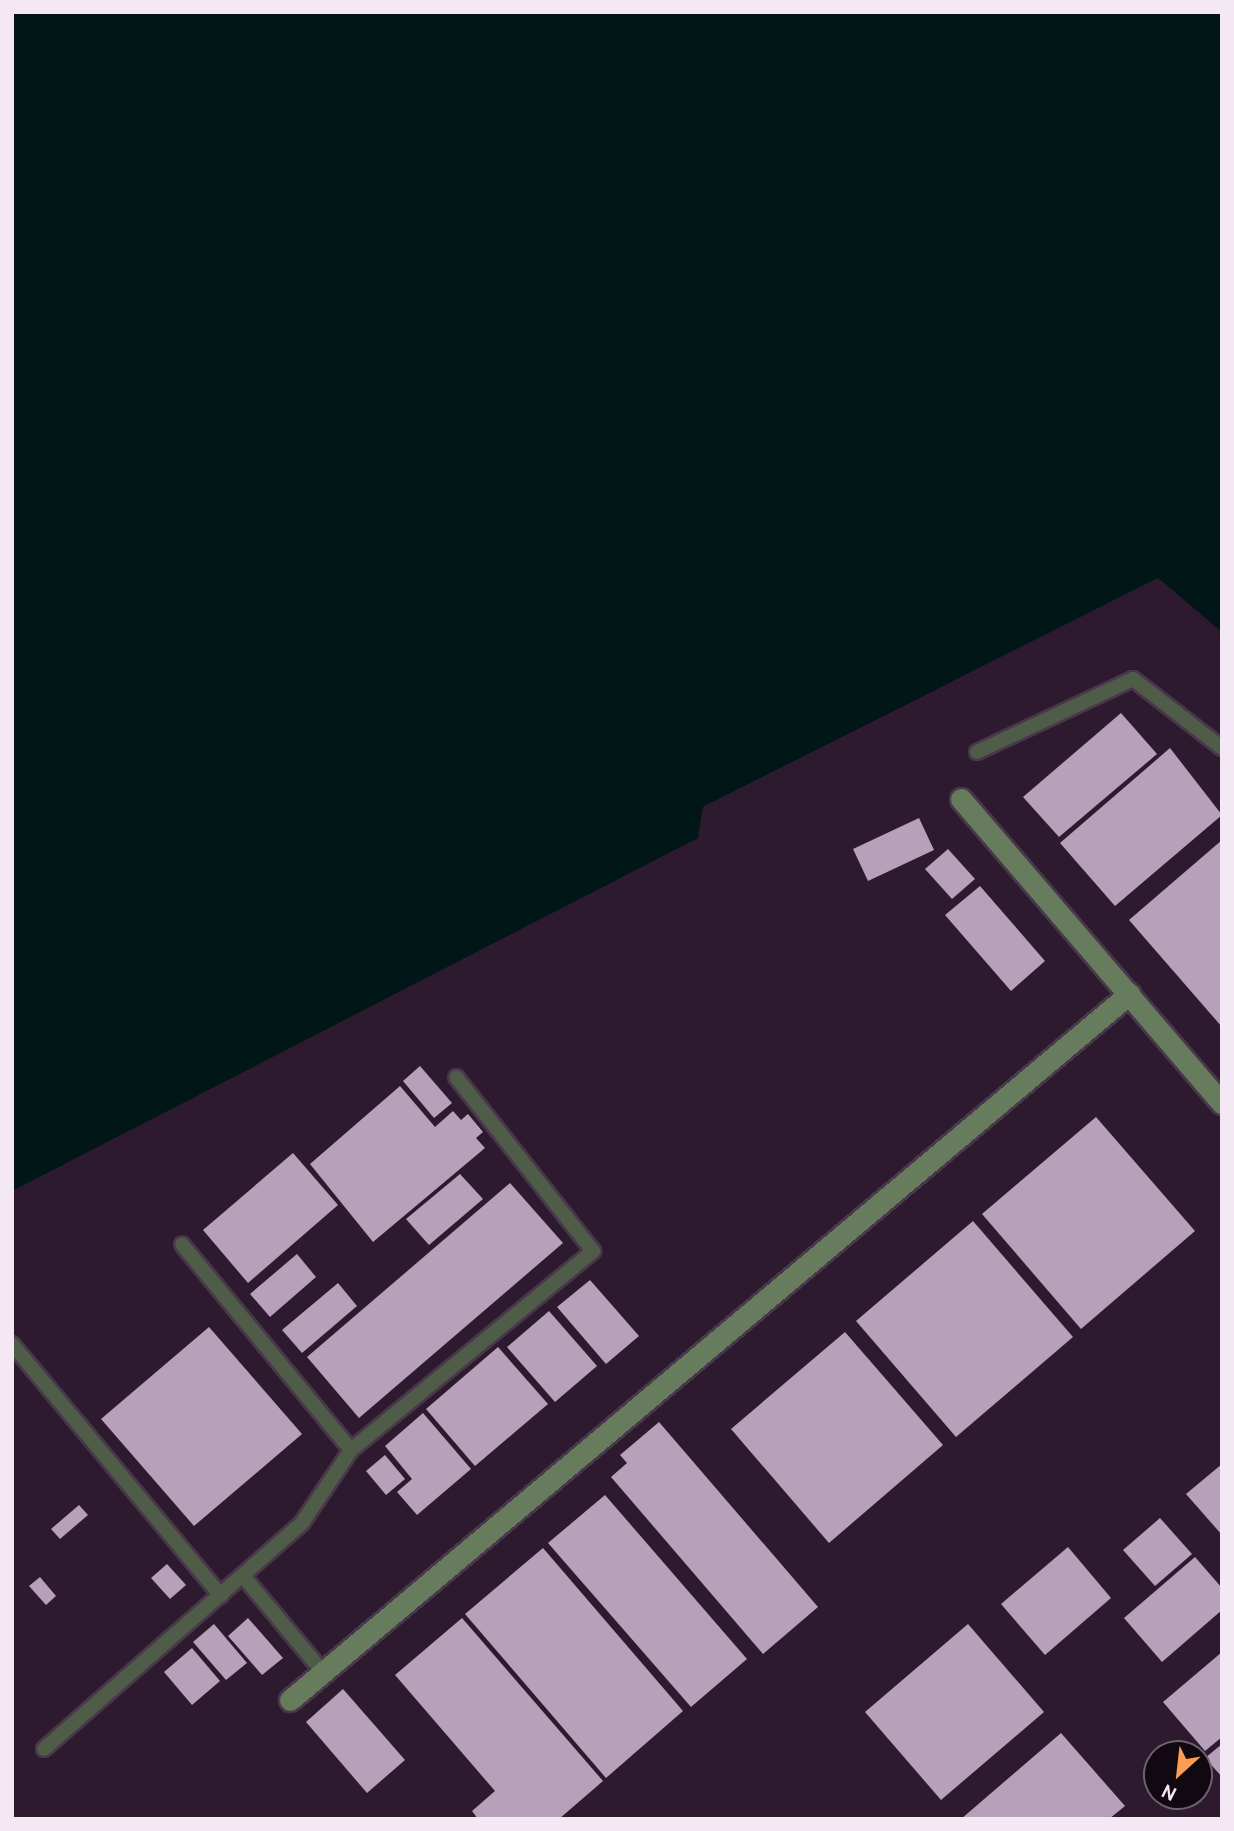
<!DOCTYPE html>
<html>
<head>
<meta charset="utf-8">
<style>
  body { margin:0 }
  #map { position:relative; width:1234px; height:1831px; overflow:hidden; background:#2d1a2f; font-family:Cabin,sans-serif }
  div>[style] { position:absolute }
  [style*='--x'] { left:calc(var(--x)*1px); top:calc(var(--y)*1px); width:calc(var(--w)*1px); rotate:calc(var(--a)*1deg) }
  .water>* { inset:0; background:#001617 }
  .pier>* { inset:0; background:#2d1a2f }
  .building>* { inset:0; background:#b8a0ba }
  .roads { filter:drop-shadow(2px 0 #49374b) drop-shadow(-2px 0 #49374b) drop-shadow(0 2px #49374b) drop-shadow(0 -2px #49374b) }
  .lane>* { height:14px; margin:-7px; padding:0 7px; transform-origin:7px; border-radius:7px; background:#4e5c48 }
  .secondary>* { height:21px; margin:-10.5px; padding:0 10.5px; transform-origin:10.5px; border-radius:10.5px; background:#667c5d }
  span { translate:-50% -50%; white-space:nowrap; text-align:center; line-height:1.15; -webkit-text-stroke:7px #110811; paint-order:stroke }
  .frame { position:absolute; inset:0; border:14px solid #f5e8f5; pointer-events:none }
  .north { position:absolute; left:1143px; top:1740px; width:70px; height:70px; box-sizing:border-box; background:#110811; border:2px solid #6c626c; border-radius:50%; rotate:207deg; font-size:19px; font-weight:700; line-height:28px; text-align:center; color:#f5e8f5 }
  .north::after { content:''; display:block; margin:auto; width:24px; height:32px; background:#fc9d53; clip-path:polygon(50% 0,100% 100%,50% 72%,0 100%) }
</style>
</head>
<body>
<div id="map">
  <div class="water">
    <i style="clip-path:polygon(12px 12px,1222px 12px,1222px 632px,1158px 578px,703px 807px,698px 838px,12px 1191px)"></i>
  </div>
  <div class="pier">
    <i style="clip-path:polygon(1158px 578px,1222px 636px,1158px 582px,706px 810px,698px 838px,703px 807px)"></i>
  </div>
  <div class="building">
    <i style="clip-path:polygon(1121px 713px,1157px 754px,1059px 837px,1023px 797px)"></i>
    <i style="clip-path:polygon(1170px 748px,1222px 815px,1115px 906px,1060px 843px)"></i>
    <i style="clip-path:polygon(919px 818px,934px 850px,868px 881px,853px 849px)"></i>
    <i style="clip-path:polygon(1222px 840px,1222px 1027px,1129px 920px)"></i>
    <i style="clip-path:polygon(948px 849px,975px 879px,952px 899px,925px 869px)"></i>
    <i style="clip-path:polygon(980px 886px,1045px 961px,1011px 991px,945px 915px)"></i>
    <i style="clip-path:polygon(420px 1066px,452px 1103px,434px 1118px,403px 1081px)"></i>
    <i style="clip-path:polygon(400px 1086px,435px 1127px,453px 1111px,461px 1120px,468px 1114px,483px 1132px,476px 1138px,485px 1148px,373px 1242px,310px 1164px)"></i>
    <i style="clip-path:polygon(1096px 1117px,1195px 1231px,1081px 1329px,982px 1214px)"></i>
    <i style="clip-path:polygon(293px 1153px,338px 1205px,248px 1283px,203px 1230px)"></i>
    <i style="clip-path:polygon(460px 1174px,483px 1199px,429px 1245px,406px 1219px)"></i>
    <i style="clip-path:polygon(510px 1183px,563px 1243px,359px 1418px,307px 1357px)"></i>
    <i style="clip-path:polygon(973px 1221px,1073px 1337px,956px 1437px,856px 1321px)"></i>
    <i style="clip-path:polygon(297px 1254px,316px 1277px,270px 1317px,250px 1294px)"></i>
    <i style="clip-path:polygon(590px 1280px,639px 1336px,606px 1364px,557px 1307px)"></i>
    <i style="clip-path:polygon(338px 1283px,357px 1306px,302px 1353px,282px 1330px)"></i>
    <i style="clip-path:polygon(549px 1311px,597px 1366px,555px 1402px,507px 1347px)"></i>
    <i style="clip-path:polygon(209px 1327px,302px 1434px,194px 1526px,101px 1419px)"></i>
    <i style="clip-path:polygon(845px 1332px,943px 1445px,829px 1543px,731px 1429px)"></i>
    <i style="clip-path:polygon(498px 1347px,548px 1404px,475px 1466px,426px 1409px)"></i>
    <i style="clip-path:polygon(423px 1413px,471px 1469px,417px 1515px,397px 1492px,412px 1479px,385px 1446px)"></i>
    <i style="clip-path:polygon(659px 1422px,818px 1607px,763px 1654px,611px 1477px,627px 1463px,620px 1455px)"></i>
    <i style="clip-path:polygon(385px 1455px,405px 1479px,386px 1495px,366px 1471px)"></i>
    <i style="clip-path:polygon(1222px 1464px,1222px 1535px,1186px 1494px)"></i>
    <i style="clip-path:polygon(605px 1495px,747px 1659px,691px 1707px,548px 1543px)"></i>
    <i style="clip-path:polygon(79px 1505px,88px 1515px,60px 1539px,51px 1529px)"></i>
    <i style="clip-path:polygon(1160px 1518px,1192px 1554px,1155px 1586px,1123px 1550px)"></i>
    <i style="clip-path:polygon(1068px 1547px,1111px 1598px,1045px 1655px,1001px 1604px)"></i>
    <i style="clip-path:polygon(543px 1548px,683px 1711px,606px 1778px,465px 1614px)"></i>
    <i style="clip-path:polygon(1195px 1557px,1222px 1588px,1222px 1610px,1162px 1662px,1124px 1618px)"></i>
    <i style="clip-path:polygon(167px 1564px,186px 1585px,170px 1599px,151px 1578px)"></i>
    <i style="clip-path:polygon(40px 1577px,56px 1596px,46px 1605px,29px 1586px)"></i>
    <i style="clip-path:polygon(248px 1618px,283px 1658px,262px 1675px,228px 1636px)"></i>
    <i style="clip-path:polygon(462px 1618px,603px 1781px,559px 1819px,478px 1819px,472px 1811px,495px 1791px,395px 1675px)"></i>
    <i style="clip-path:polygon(214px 1624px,247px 1663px,226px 1680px,193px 1642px)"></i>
    <i style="clip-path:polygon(968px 1624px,1044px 1712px,941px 1800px,865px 1712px)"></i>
    <i style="clip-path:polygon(192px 1648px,220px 1681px,192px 1705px,164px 1672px)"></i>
    <i style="clip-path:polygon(1222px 1652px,1222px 1737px,1205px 1751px,1163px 1702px)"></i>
    <i style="clip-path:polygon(343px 1689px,405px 1760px,367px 1793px,306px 1722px)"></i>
    <i style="clip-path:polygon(1061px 1733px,1125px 1806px,1109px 1819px,961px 1819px)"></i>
    <i style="clip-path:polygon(1222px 1744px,1222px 1777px,1205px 1758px)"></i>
  </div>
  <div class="roads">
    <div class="lane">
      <i style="--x:977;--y:752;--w:172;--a:-25.1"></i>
      <i style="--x:1133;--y:679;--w:113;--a:37.8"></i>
      <i style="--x:12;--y:1344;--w:327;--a:50.3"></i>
      <i style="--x:351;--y:1450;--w:313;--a:-39.4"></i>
      <i style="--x:593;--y:1251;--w:221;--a:-128.2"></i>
      <i style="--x:244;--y:1577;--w:124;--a:50.3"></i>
      <i style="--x:44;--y:1749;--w:343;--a:-41.2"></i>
      <i style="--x:302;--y:1523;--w:88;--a:-56.1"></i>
      <i style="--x:351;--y:1450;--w:266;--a:-129.4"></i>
    </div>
    <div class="secondary">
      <i style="--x:961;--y:799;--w:401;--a:49.4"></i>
      <i style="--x:290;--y:1700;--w:1097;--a:-40.08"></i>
    </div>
  </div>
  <div class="frame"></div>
  <div class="north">N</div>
</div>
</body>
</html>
